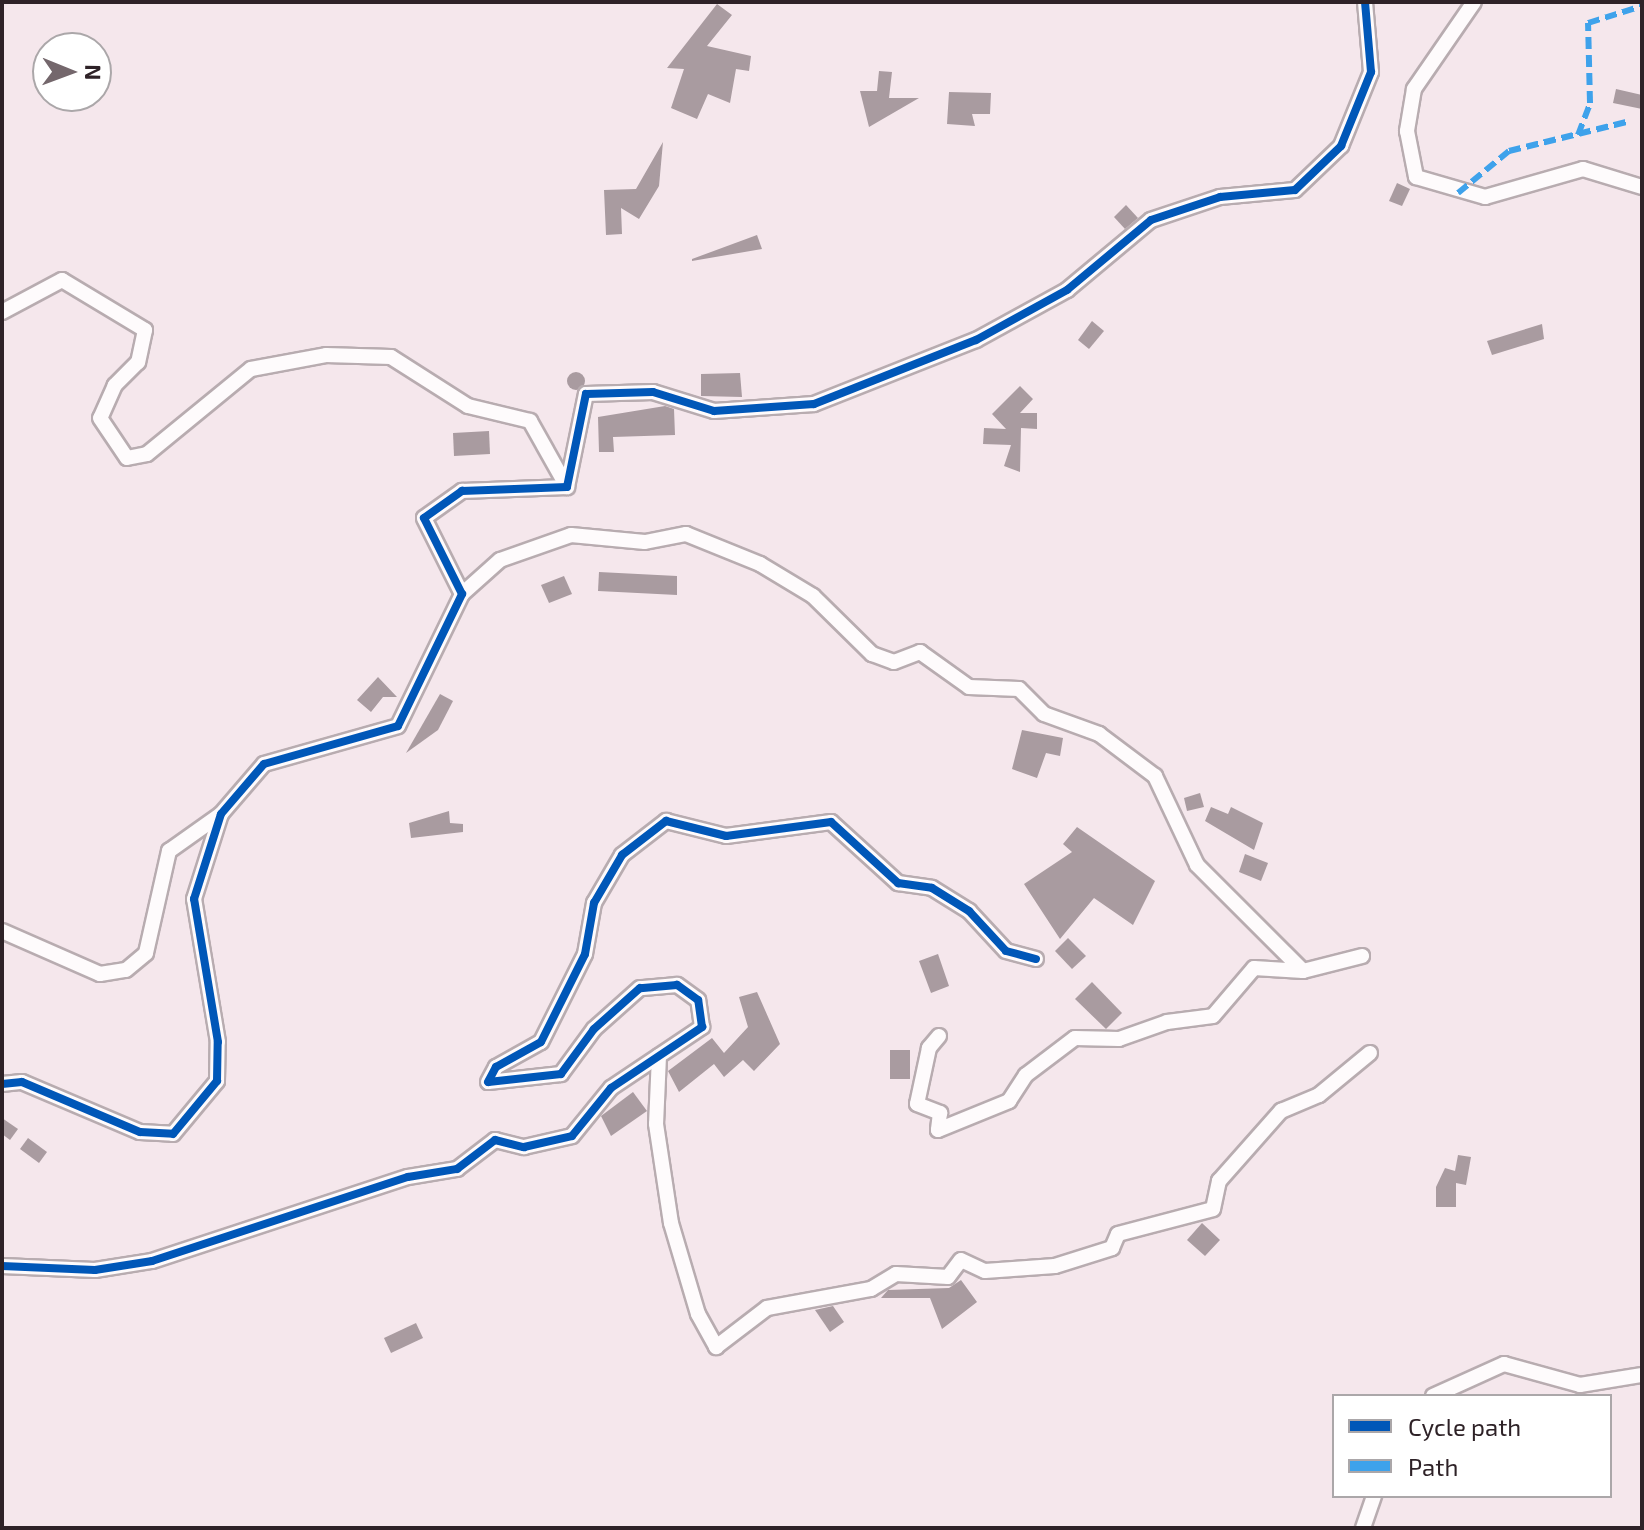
<!DOCTYPE html>
<html>
<head>
<meta charset="utf-8">
<style>
  body { margin:0 }
  #map { position:relative; width:1644px; height:1530px; overflow:hidden; background:#f5e7ec; font-family:"Exo 2",sans-serif }
  div>[style] { position:absolute }
  [style*='--x'] { left:calc(var(--x)*1px); top:calc(var(--y)*1px); width:calc(var(--w)*1px); rotate:calc(var(--a)*1deg) }
  .building>* { inset:0; background:#a99ba0 }
  .round { border-radius:50% }
  .roads { filter:drop-shadow(2px 0 #b8acb0) drop-shadow(-2px 0 #b8acb0) drop-shadow(0 2px #b8acb0) drop-shadow(0 -2px #b8acb0) }
  .street>* { height:14px; margin:-7px; padding:0 7px; transform-origin:7px; border-radius:7px; background:#fefbfc }
  .quiet>* { height:6px; margin-top:-3px; transform-origin:0; background:repeating-linear-gradient(90deg,#3ea2eb 0 12px,transparent 0 18px) }
  .cycleway>* { height:8px; margin:-4px; padding:0 4px; transform-origin:4px; border-radius:4px; background:#0057b8 }
  span { translate:-50% -50%; white-space:nowrap; text-align:center; line-height:1.15; -webkit-text-stroke:8px #fff; paint-order:stroke }
  .frame { position:absolute; inset:0; border:4px solid #2e2227; pointer-events:none }
  .legend { position:absolute; left:1332px; top:1394px; width:280px; height:104px; box-sizing:border-box; background:#fff; border:2px solid #aba7a9; margin:0; padding:10px 14px; list-style:none; font-size:24px; color:#2e2227 }
  .legend li { display:flex; align-items:center; gap:16px; height:40px }
  .legend b { width:40px; border:2px solid #aba7a9 }
  .north { position:absolute; left:32px; top:32px; width:80px; height:80px; box-sizing:border-box; background:#fff; border:2px solid #aba7a9; border-radius:50%; rotate:91deg; font-size:22px; font-weight:700; line-height:32px; text-align:center; color:#2e2227 }
  .north::after { content:''; display:block; margin:auto; width:28px; height:36px; background:#74676c; clip-path:polygon(50% 0,100% 100%,50% 72%,0 100%) }
</style>
</head>
<body>
<div id="map">
  <div class="building">
    <i style="clip-path:polygon(717px 4px,732px 15px,707px 46px,751px 56px,749px 71px,736px 69px,730px 103px,708px 94px,697px 119px,671px 108px,684px 69px,667px 68px)"></i>
    <i style="clip-path:polygon(879px 71px,892px 72px,889px 98px,919px 98px,869px 127px,860px 91px,877px 91px)"></i>
    <i style="clip-path:polygon(1616px 89px,1642px 95px,1642px 109px,1613px 103px)"></i>
    <i style="clip-path:polygon(949px 92px,991px 93px,990px 114px,972px 114px,975px 126px,947px 124px)"></i>
    <i style="clip-path:polygon(663px 142px,659px 186px,639px 219px,621px 208px,622px 234px,606px 235px,604px 190px,636px 189px)"></i>
    <i style="clip-path:polygon(1397px 183px,1410px 189px,1402px 206px,1389px 201px)"></i>
    <i style="clip-path:polygon(1126px 205px,1138px 218px,1125px 229px,1114px 217px)"></i>
    <i style="clip-path:polygon(757px 235px,762px 249px,692px 261px,692px 259px)"></i>
    <i style="clip-path:polygon(1092px 321px,1104px 331px,1089px 349px,1078px 340px)"></i>
    <i style="clip-path:polygon(1542px 324px,1544px 339px,1492px 355px,1487px 341px)"></i>
    <i class="round" style="left:567px;top:372px;width:18px;height:18px"></i>
    <i style="clip-path:polygon(740px 373px,742px 397px,701px 396px,701px 374px)"></i>
    <i style="clip-path:polygon(1020px 386px,1033px 399px,1020px 413px,1037px 413px,1037px 429px,1021px 428px,1020px 472px,1004px 466px,1011px 445px,983px 444px,984px 428px,1006px 429px,992px 414px)"></i>
    <i style="clip-path:polygon(665px 406px,674px 409px,675px 435px,613px 437px,614px 452px,599px 452px,598px 417px)"></i>
    <i style="clip-path:polygon(489px 431px,490px 454px,454px 456px,453px 433px)"></i>
    <i style="clip-path:polygon(599px 572px,677px 576px,677px 595px,598px 591px)"></i>
    <i style="clip-path:polygon(564px 576px,572px 594px,549px 603px,541px 585px)"></i>
    <i style="clip-path:polygon(378px 677px,397px 697px,383px 697px,371px 712px,357px 700px)"></i>
    <i style="clip-path:polygon(440px 694px,453px 701px,438px 730px,406px 753px)"></i>
    <i style="clip-path:polygon(1022px 730px,1063px 738px,1060px 756px,1046px 753px,1037px 778px,1012px 769px)"></i>
    <i style="clip-path:polygon(1200px 793px,1204px 807px,1187px 811px,1184px 798px)"></i>
    <i style="clip-path:polygon(1211px 807px,1228px 814px,1231px 807px,1263px 823px,1254px 850px,1205px 821px)"></i>
    <i style="clip-path:polygon(449px 811px,450px 823px,463px 824px,463px 832px,411px 838px,409px 823px)"></i>
    <i style="clip-path:polygon(1077px 827px,1155px 881px,1133px 925px,1094px 898px,1060px 939px,1024px 884px,1072px 852px,1063px 844px)"></i>
    <i style="clip-path:polygon(1245px 854px,1268px 863px,1261px 881px,1239px 872px)"></i>
    <i style="clip-path:polygon(1068px 938px,1086px 956px,1072px 969px,1055px 951px)"></i>
    <i style="clip-path:polygon(938px 954px,949px 986px,931px 993px,919px 961px)"></i>
    <i style="clip-path:polygon(1092px 982px,1122px 1013px,1106px 1029px,1075px 999px)"></i>
    <i style="clip-path:polygon(757px 992px,780px 1044px,754px 1071px,743px 1060px,724px 1077px,714px 1064px,679px 1092px,668px 1071px,712px 1038px,724px 1053px,748px 1027px,739px 997px)"></i>
    <i style="clip-path:polygon(890px 1050px,910px 1050px,910px 1079px,890px 1079px)"></i>
    <i style="clip-path:polygon(633px 1092px,647px 1111px,611px 1136px,601px 1116px)"></i>
    <i style="clip-path:polygon(2px 1118px,18px 1129px,10px 1140px,2px 1134px)"></i>
    <i style="clip-path:polygon(28px 1138px,47px 1152px,39px 1163px,20px 1149px)"></i>
    <i style="clip-path:polygon(1458px 1155px,1471px 1157px,1466px 1185px,1456px 1183px,1456px 1207px,1436px 1207px,1436px 1187px,1445px 1168px,1455px 1171px)"></i>
    <i style="clip-path:polygon(1202px 1223px,1220px 1240px,1205px 1256px,1187px 1240px)"></i>
    <i style="clip-path:polygon(961px 1280px,977px 1302px,942px 1329px,930px 1298px,881px 1298px,888px 1290px,949px 1288px)"></i>
    <i style="clip-path:polygon(833px 1306px,844px 1322px,830px 1332px,815px 1310px)"></i>
    <i style="clip-path:polygon(416px 1323px,423px 1338px,391px 1353px,384px 1338px)"></i>
  </div>
  <div class="roads">
    <div class="street">
      <i style="--x:1474;--y:2;--w:106;--a:124.6"></i>
      <i style="--x:1414;--y:89;--w:43;--a:99.5"></i>
      <i style="--x:1407;--y:131;--w:47;--a:78.9"></i>
      <i style="--x:1416;--y:177;--w:72;--a:16.2"></i>
      <i style="--x:1485;--y:197;--w:102;--a:-15.9"></i>
      <i style="--x:1583;--y:169;--w:62;--a:17"></i>
      <i style="--x:2;--y:312;--w:68;--a:-28.1"></i>
      <i style="--x:62;--y:280;--w:97;--a:31.1"></i>
      <i style="--x:145;--y:330;--w:33;--a:102"></i>
      <i style="--x:138;--y:362;--w:33;--a:135"></i>
      <i style="--x:115;--y:385;--w:36;--a:114"></i>
      <i style="--x:100;--y:418;--w:48;--a:56"></i>
      <i style="--x:127;--y:458;--w:20;--a:-11"></i>
      <i style="--x:147;--y:454;--w:134;--a:-39.3"></i>
      <i style="--x:251;--y:369;--w:76;--a:-10.6"></i>
      <i style="--x:326;--y:355;--w:65;--a:1.8"></i>
      <i style="--x:391;--y:357;--w:91;--a:32.5"></i>
      <i style="--x:468;--y:406;--w:64;--a:13.6"></i>
      <i style="--x:530;--y:421;--w:76;--a:60.7"></i>
      <i style="--x:462;--y:594;--w:51;--a:-41.8"></i>
      <i style="--x:500;--y:560;--w:75;--a:-19.4"></i>
      <i style="--x:571;--y:535;--w:74;--a:5.4"></i>
      <i style="--x:645;--y:542;--w:42;--a:-11"></i>
      <i style="--x:686;--y:534;--w:80;--a:22.1"></i>
      <i style="--x:760;--y:564;--w:62;--a:31.1"></i>
      <i style="--x:813;--y:596;--w:83;--a:44.5"></i>
      <i style="--x:872;--y:654;--w:23;--a:20"></i>
      <i style="--x:894;--y:662;--w:28;--a:-21"></i>
      <i style="--x:920;--y:652;--w:60;--a:35.5"></i>
      <i style="--x:969;--y:687;--w:50;--a:2.3"></i>
      <i style="--x:1019;--y:689;--w:35;--a:45"></i>
      <i style="--x:1044;--y:714;--w:59;--a:20"></i>
      <i style="--x:1099;--y:734;--w:70;--a:36.9"></i>
      <i style="--x:1155;--y:776;--w:98;--a:64.7"></i>
      <i style="--x:1197;--y:865;--w:150;--a:45"></i>
      <i style="--x:1303;--y:971;--w:61;--a:-14.3"></i>
      <i style="--x:2;--y:931;--w:107;--a:23.7"></i>
      <i style="--x:100;--y:974;--w:26;--a:-9"></i>
      <i style="--x:126;--y:970;--w:26;--a:-40"></i>
      <i style="--x:146;--y:953;--w:105;--a:-77.3"></i>
      <i style="--x:169;--y:851;--w:64;--a:-35.4"></i>
      <i style="--x:939;--y:1036;--w:16;--a:130"></i>
      <i style="--x:929;--y:1048;--w:57;--a:102.1"></i>
      <i style="--x:917;--y:1104;--w:25;--a:21"></i>
      <i style="--x:940;--y:1113;--w:17;--a:97"></i>
      <i style="--x:938;--y:1130;--w:77;--a:-22.2"></i>
      <i style="--x:1009;--y:1101;--w:31;--a:-57"></i>
      <i style="--x:1026;--y:1075;--w:61;--a:-37.1"></i>
      <i style="--x:1075;--y:1038;--w:44;--a:1.3"></i>
      <i style="--x:1119;--y:1039;--w:51;--a:-19.5"></i>
      <i style="--x:1167;--y:1022;--w:46;--a:-7.4"></i>
      <i style="--x:1213;--y:1016;--w:63;--a:-49.5"></i>
      <i style="--x:1254;--y:968;--w:49;--a:3.5"></i>
      <i style="--x:659;--y:1056;--w:68;--a:92.5"></i>
      <i style="--x:656;--y:1124;--w:100;--a:81.4"></i>
      <i style="--x:671;--y:1223;--w:95;--a:73.5"></i>
      <i style="--x:698;--y:1314;--w:38;--a:61"></i>
      <i style="--x:716;--y:1347;--w:64;--a:-37.4"></i>
      <i style="--x:767;--y:1308;--w:106;--a:-10.4"></i>
      <i style="--x:871;--y:1289;--w:29;--a:-31"></i>
      <i style="--x:896;--y:1274;--w:52;--a:3.3"></i>
      <i style="--x:948;--y:1277;--w:21;--a:-53"></i>
      <i style="--x:961;--y:1260;--w:26;--a:25"></i>
      <i style="--x:985;--y:1271;--w:70;--a:-4.1"></i>
      <i style="--x:1055;--y:1266;--w:60;--a:-17.5"></i>
      <i style="--x:1112;--y:1248;--w:15;--a:-67"></i>
      <i style="--x:1118;--y:1234;--w:98;--a:-14.7"></i>
      <i style="--x:1213;--y:1209;--w:29;--a:-78"></i>
      <i style="--x:1219;--y:1181;--w:94;--a:-48.5"></i>
      <i style="--x:1281;--y:1111;--w:41;--a:-22.8"></i>
      <i style="--x:1319;--y:1095;--w:66;--a:-39.5"></i>
      <i style="--x:2;--y:1084;--w:20;--a:-6"></i>
      <i style="--x:22;--y:1082;--w:128;--a:23"></i>
      <i style="--x:140;--y:1132;--w:33;--a:3"></i>
      <i style="--x:173;--y:1134;--w:69;--a:-50.3"></i>
      <i style="--x:217;--y:1081;--w:39;--a:-89"></i>
      <i style="--x:218;--y:1042;--w:145;--a:-99.5"></i>
      <i style="--x:194;--y:899;--w:89;--a:-72.4"></i>
      <i style="--x:221;--y:814;--w:66;--a:-49.3"></i>
      <i style="--x:264;--y:764;--w:139;--a:-15.8"></i>
      <i style="--x:398;--y:726;--w:147;--a:-64.1"></i>
      <i style="--x:462;--y:594;--w:85;--a:-116.6"></i>
      <i style="--x:424;--y:518;--w:47;--a:-35.4"></i>
      <i style="--x:462;--y:491;--w:105;--a:-2.2"></i>
      <i style="--x:567;--y:487;--w:95;--a:-78.5"></i>
      <i style="--x:586;--y:394;--w:67;--a:-1.7"></i>
      <i style="--x:653;--y:392;--w:64;--a:17.3"></i>
      <i style="--x:714;--y:411;--w:100;--a:-4"></i>
      <i style="--x:814;--y:404;--w:174;--a:-21.6"></i>
      <i style="--x:976;--y:340;--w:104;--a:-28.8"></i>
      <i style="--x:1067;--y:290;--w:109;--a:-39.8"></i>
      <i style="--x:1151;--y:220;--w:73;--a:-18.4"></i>
      <i style="--x:1220;--y:197;--w:75;--a:-5.3"></i>
      <i style="--x:1295;--y:190;--w:64;--a:-43.7"></i>
      <i style="--x:1341;--y:146;--w:80;--a:-67.9"></i>
      <i style="--x:1371;--y:72;--w:70;--a:-94.9"></i>
      <i style="--x:2;--y:1266;--w:93;--a:2.5"></i>
      <i style="--x:95;--y:1270;--w:58;--a:-9"></i>
      <i style="--x:152;--y:1261;--w:269;--a:-18.2"></i>
      <i style="--x:408;--y:1177;--w:50;--a:-9.3"></i>
      <i style="--x:457;--y:1169;--w:48;--a:-37.3"></i>
      <i style="--x:495;--y:1140;--w:30;--a:14"></i>
      <i style="--x:524;--y:1147;--w:49;--a:-12.9"></i>
      <i style="--x:572;--y:1136;--w:62;--a:-50.9"></i>
      <i style="--x:611;--y:1088;--w:110;--a:-33.8"></i>
      <i style="--x:702;--y:1027;--w:27;--a:-98"></i>
      <i style="--x:698;--y:1000;--w:26;--a:-144"></i>
      <i style="--x:677;--y:985;--w:37;--a:175"></i>
      <i style="--x:640;--y:988;--w:62;--a:138.3"></i>
      <i style="--x:594;--y:1029;--w:56;--a:126.3"></i>
      <i style="--x:561;--y:1074;--w:73;--a:173.7"></i>
      <i style="--x:488;--y:1082;--w:17;--a:-62"></i>
      <i style="--x:496;--y:1067;--w:51;--a:-29.1"></i>
      <i style="--x:541;--y:1042;--w:98;--a:-63.4"></i>
      <i style="--x:585;--y:954;--w:52;--a:-80"></i>
      <i style="--x:594;--y:903;--w:56;--a:-59.7"></i>
      <i style="--x:622;--y:855;--w:56;--a:-37.7"></i>
      <i style="--x:666;--y:821;--w:62;--a:14"></i>
      <i style="--x:726;--y:836;--w:106;--a:-7.6"></i>
      <i style="--x:831;--y:822;--w:91;--a:42.3"></i>
      <i style="--x:898;--y:883;--w:34;--a:8"></i>
      <i style="--x:932;--y:888;--w:44;--a:31.9"></i>
      <i style="--x:969;--y:911;--w:54;--a:47.2"></i>
      <i style="--x:1006;--y:951;--w:31;--a:15"></i>
      <i style="--x:1433;--y:1396;--w:78;--a:-24.3"></i>
      <i style="--x:1504;--y:1364;--w:79;--a:15.4"></i>
      <i style="--x:1580;--y:1385;--w:63;--a:-9.2"></i>
      <i style="--x:1363;--y:1528;--w:34;--a:-71"></i>
    </div>
  </div>
  <div class="quiet">
    <i style="--x:1578;--y:135;--w:34;--a:-69"></i>
    <i style="--x:1590;--y:103;--w:80;--a:-91.4"></i>
    <i style="--x:1588;--y:23;--w:57;--a:-17.5"></i>
    <i style="--x:1458;--y:193;--w:66;--a:-39.5"></i>
    <i style="--x:1509;--y:151;--w:125;--a:-13.9"></i>
  </div>
  <div class="cycleway">
    <i style="--x:2;--y:1084;--w:20;--a:-6"></i>
    <i style="--x:22;--y:1082;--w:128;--a:23"></i>
    <i style="--x:140;--y:1132;--w:33;--a:3"></i>
    <i style="--x:173;--y:1134;--w:69;--a:-50.3"></i>
    <i style="--x:217;--y:1081;--w:39;--a:-89"></i>
    <i style="--x:218;--y:1042;--w:145;--a:-99.5"></i>
    <i style="--x:194;--y:899;--w:89;--a:-72.4"></i>
    <i style="--x:221;--y:814;--w:66;--a:-49.3"></i>
    <i style="--x:264;--y:764;--w:139;--a:-15.8"></i>
    <i style="--x:398;--y:726;--w:147;--a:-64.1"></i>
    <i style="--x:462;--y:594;--w:85;--a:-116.6"></i>
    <i style="--x:424;--y:518;--w:47;--a:-35.4"></i>
    <i style="--x:462;--y:491;--w:105;--a:-2.2"></i>
    <i style="--x:567;--y:487;--w:95;--a:-78.5"></i>
    <i style="--x:586;--y:394;--w:67;--a:-1.7"></i>
    <i style="--x:653;--y:392;--w:64;--a:17.3"></i>
    <i style="--x:714;--y:411;--w:100;--a:-4"></i>
    <i style="--x:814;--y:404;--w:174;--a:-21.6"></i>
    <i style="--x:976;--y:340;--w:104;--a:-28.8"></i>
    <i style="--x:1067;--y:290;--w:109;--a:-39.8"></i>
    <i style="--x:1151;--y:220;--w:73;--a:-18.4"></i>
    <i style="--x:1220;--y:197;--w:75;--a:-5.3"></i>
    <i style="--x:1295;--y:190;--w:64;--a:-43.7"></i>
    <i style="--x:1341;--y:146;--w:80;--a:-67.9"></i>
    <i style="--x:1371;--y:72;--w:70;--a:-94.9"></i>
    <i style="--x:2;--y:1266;--w:93;--a:2.5"></i>
    <i style="--x:95;--y:1270;--w:58;--a:-9"></i>
    <i style="--x:152;--y:1261;--w:269;--a:-18.2"></i>
    <i style="--x:408;--y:1177;--w:50;--a:-9.3"></i>
    <i style="--x:457;--y:1169;--w:48;--a:-37.3"></i>
    <i style="--x:495;--y:1140;--w:30;--a:14"></i>
    <i style="--x:524;--y:1147;--w:49;--a:-12.9"></i>
    <i style="--x:572;--y:1136;--w:62;--a:-50.9"></i>
    <i style="--x:611;--y:1088;--w:110;--a:-33.8"></i>
    <i style="--x:702;--y:1027;--w:27;--a:-98"></i>
    <i style="--x:698;--y:1000;--w:26;--a:-144"></i>
    <i style="--x:677;--y:985;--w:37;--a:175"></i>
    <i style="--x:640;--y:988;--w:62;--a:138.3"></i>
    <i style="--x:594;--y:1029;--w:56;--a:126.3"></i>
    <i style="--x:561;--y:1074;--w:73;--a:173.7"></i>
    <i style="--x:488;--y:1082;--w:17;--a:-62"></i>
    <i style="--x:496;--y:1067;--w:51;--a:-29.1"></i>
    <i style="--x:541;--y:1042;--w:98;--a:-63.4"></i>
    <i style="--x:585;--y:954;--w:52;--a:-80"></i>
    <i style="--x:594;--y:903;--w:56;--a:-59.7"></i>
    <i style="--x:622;--y:855;--w:56;--a:-37.7"></i>
    <i style="--x:666;--y:821;--w:62;--a:14"></i>
    <i style="--x:726;--y:836;--w:106;--a:-7.6"></i>
    <i style="--x:831;--y:822;--w:91;--a:42.3"></i>
    <i style="--x:898;--y:883;--w:34;--a:8"></i>
    <i style="--x:932;--y:888;--w:44;--a:31.9"></i>
    <i style="--x:969;--y:911;--w:54;--a:47.2"></i>
    <i style="--x:1006;--y:951;--w:31;--a:15"></i>
  </div>
  <div class="frame"></div>
  <ul class="legend">
  <li><b style="height:10px;background:#0057b8"></b>Cycle path</li>
  <li><b style="height:10px;background:#3ea2eb"></b>Path</li>
  </ul>
  <div class="north">N</div>
</div>
</body>
</html>
